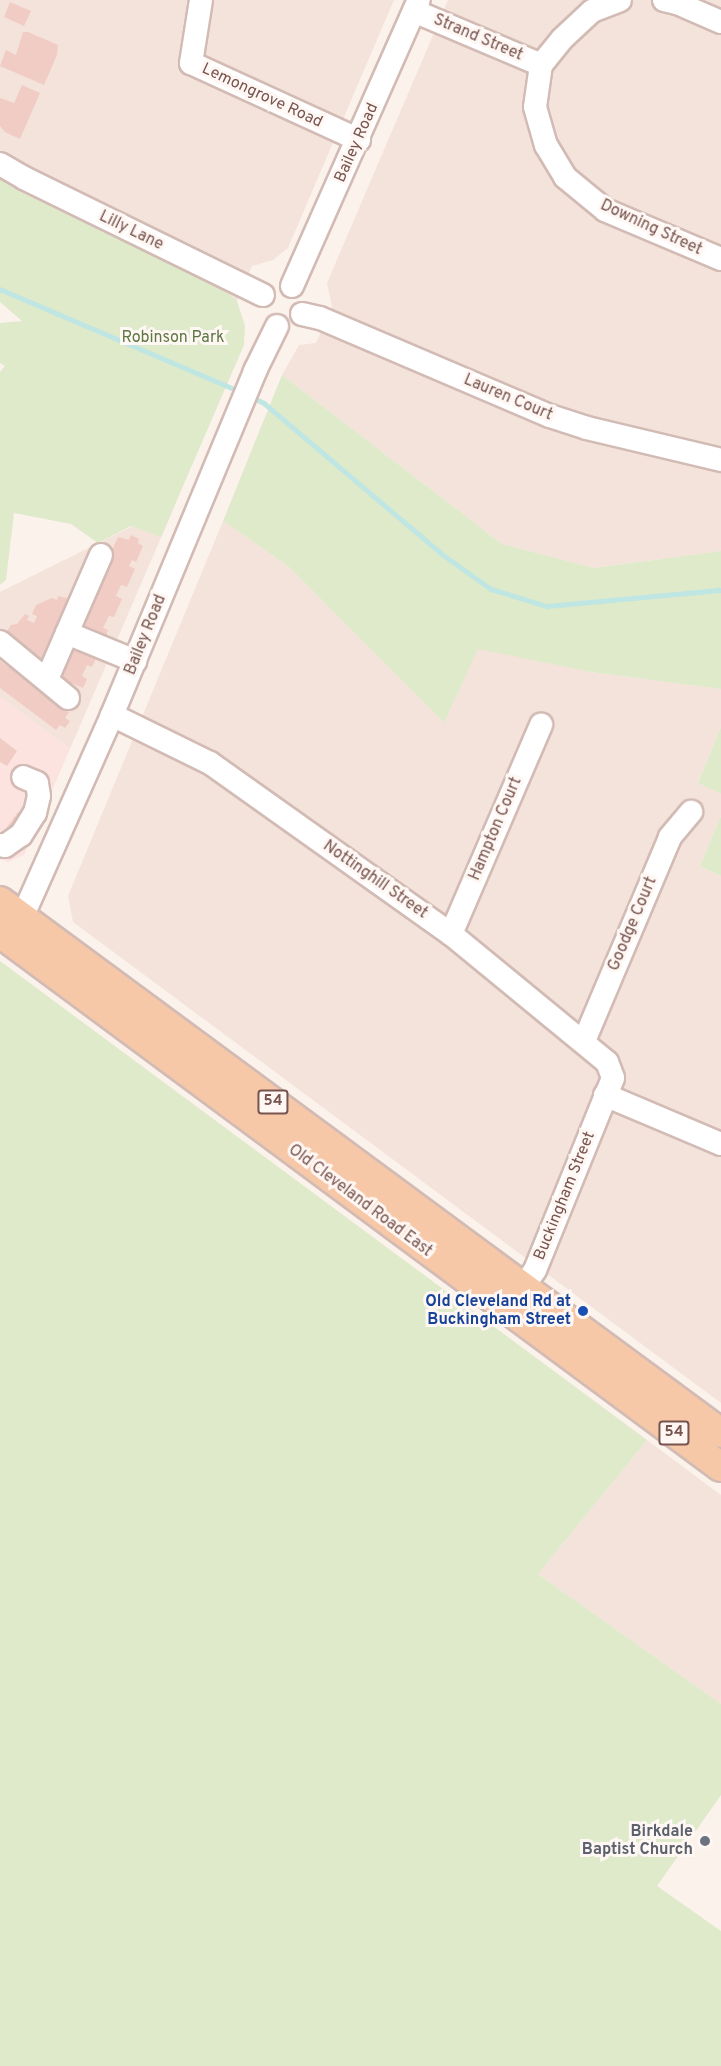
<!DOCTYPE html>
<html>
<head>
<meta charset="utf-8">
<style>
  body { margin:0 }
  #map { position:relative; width:721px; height:2066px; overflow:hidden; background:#fcf2ec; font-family:Overpass,sans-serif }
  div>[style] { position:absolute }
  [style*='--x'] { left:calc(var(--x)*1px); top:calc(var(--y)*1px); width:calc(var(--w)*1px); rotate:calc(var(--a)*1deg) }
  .residential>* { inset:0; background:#f4e3da }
  .commercial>* { inset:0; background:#fce3e0 }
  .green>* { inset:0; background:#deeaca }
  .stream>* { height:4.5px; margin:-2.25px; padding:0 2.25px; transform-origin:2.25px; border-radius:2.25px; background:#c0e6e3 }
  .building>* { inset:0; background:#f1ccc4 }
  .roads { filter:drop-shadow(2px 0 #d2bbb4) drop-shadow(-2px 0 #d2bbb4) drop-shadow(0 2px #d2bbb4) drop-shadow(0 -2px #d2bbb4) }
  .minor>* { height:22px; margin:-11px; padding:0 11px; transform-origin:11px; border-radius:11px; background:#fff }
  .major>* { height:28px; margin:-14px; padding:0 14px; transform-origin:14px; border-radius:14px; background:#f7c8a8 }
  .dots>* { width:16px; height:16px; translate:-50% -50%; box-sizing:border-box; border:3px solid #fef7f3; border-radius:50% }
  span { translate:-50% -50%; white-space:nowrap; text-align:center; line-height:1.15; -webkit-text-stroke:6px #fef7f3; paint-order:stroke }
  .shield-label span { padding:2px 4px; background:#fef7f3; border:2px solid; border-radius:4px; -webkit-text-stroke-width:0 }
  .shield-label { font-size:15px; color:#78544f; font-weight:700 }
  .street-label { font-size:16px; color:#78544f }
  .park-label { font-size:16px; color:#5e7743 }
  .transit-label { font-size:16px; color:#164399; font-weight:700 }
  .right { translate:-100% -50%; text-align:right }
  .worship-label { font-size:16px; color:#5b616d; font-weight:700 }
</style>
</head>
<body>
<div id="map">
  <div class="residential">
    <i style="clip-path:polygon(0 0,394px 0,288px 248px,273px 260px,252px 266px,237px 301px,218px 285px,23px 193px,0 179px)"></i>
    <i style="clip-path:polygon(448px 0,721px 0,721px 551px,594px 568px,502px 544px,282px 375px,299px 345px,316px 343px,332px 307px,327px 283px)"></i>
    <i style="clip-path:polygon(175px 505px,70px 749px,0 697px,0 592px)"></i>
    <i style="clip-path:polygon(223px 521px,288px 566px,444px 723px,478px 648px,591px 672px,721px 689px,721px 727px,698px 783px,721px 794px,721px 816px,700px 866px,721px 876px,721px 1403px,73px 922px,68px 896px)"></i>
    <i style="clip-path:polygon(647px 1440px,721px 1495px,721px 1704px,538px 1574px)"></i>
  </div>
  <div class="commercial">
    <i style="clip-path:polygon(0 697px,70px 749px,24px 855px,8px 862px,0 859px)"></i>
  </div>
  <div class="green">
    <i style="clip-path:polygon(0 179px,23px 193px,218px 285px,237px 301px,245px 326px,244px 345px,161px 537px,131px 526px,98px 543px,71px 524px,14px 513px,6px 580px,0 585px,0 372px,5px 366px,0 363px,0 323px,22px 321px,0 302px)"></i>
    <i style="clip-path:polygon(282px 375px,502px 544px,594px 568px,721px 551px,721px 689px,591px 672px,478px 649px,444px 723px,288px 566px,223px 521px)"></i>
    <i style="clip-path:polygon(721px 727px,721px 794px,698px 783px)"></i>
    <i style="clip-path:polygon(721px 816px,721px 876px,700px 866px)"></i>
    <i style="clip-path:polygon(0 961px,647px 1440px,538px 1574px,721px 1704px,721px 1795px,657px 1886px,721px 1931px,721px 2066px,0 2066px)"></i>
  </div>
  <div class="stream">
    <i style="--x:0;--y:289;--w:260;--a:23.1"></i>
    <i style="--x:252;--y:397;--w:13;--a:27"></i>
    <i style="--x:264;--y:403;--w:233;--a:40.3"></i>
    <i style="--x:442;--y:554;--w:60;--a:35.5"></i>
    <i style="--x:491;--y:589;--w:59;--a:16.9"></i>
    <i style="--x:547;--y:606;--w:175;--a:-5.3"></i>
  </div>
  <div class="building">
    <i style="clip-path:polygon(10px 2px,31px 11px,24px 26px,4px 17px)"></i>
    <i style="clip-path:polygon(23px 32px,28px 32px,58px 45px,57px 55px,44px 85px,0 66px,6px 50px,16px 55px)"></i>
    <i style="clip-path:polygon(22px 85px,40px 93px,20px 139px,5px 132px,0 126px,0 98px,14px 103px)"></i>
    <i style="clip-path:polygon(131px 535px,139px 539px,138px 543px,143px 546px,136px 562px,132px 560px,129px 566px,135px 569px,127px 587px,121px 585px,116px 596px,122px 599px,114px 617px,109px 616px,103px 628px,108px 630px,105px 640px,78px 627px,118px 537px,129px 540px)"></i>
    <i style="clip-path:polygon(58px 596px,71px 599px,43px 658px,36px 657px,3px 637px,11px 625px,17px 624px,25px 614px,29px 616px,27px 620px,34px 623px,37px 616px,32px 614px,36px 605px,52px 598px,57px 600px)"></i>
    <i style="clip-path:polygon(70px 646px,96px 658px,92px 667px,87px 665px,82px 676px,87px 679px,83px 688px,57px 677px)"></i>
    <i style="clip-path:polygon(0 661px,10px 668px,13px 664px,26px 674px,23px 678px,29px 683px,36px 687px,39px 684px,50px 698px,69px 712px,65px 718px,70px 721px,65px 728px,60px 725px,56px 730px,0 688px)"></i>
    <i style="clip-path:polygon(0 738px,17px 751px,7px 766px,0 762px)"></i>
    <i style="clip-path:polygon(18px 812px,27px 818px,14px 836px,5px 830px)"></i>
  </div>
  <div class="roads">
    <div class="minor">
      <i style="--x:201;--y:0;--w:64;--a:99"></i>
      <i style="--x:191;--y:63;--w:185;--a:24.6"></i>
      <i style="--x:664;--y:0;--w:13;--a:13"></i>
      <i style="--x:677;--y:3;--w:48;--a:23.4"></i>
      <i style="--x:414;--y:11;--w:138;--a:23"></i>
      <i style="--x:541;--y:65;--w:42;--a:98.1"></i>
      <i style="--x:535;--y:107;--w:40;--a:74"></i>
      <i style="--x:546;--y:145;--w:37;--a:59"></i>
      <i style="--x:565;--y:177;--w:52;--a:39.5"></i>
      <i style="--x:605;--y:210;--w:126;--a:22.9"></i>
      <i style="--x:541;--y:65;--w:33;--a:-51"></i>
      <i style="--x:562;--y:39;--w:41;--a:-43"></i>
      <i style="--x:592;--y:11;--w:30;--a:-21"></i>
      <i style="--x:0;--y:164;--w:28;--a:30"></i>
      <i style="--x:24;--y:178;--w:266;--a:26.1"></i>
      <i style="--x:292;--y:286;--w:313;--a:-66.1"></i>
      <i style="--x:302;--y:314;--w:18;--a:13"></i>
      <i style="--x:320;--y:318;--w:250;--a:23.1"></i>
      <i style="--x:550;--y:416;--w:39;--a:18"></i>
      <i style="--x:587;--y:428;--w:138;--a:13.4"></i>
      <i style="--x:101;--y:555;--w:85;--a:113.6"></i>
      <i style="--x:67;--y:633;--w:74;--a:22.4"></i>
      <i style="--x:0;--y:642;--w:88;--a:39.5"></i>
      <i style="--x:47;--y:679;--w:50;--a:-66.5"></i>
      <i style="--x:112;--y:715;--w:109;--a:26.1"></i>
      <i style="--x:210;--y:763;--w:296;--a:35.4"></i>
      <i style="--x:451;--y:934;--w:202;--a:39.4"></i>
      <i style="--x:607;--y:1062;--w:17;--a:69"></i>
      <i style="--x:613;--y:1078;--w:207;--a:112.1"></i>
      <i style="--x:535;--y:1270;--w:35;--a:125"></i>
      <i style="--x:0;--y:845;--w:5;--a:11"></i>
      <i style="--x:5;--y:846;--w:19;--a:-35"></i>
      <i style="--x:21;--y:835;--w:26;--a:-58"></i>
      <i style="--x:35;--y:813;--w:17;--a:-77"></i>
      <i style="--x:39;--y:796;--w:13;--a:-99"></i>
      <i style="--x:37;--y:783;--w:15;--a:-157"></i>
      <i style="--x:16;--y:931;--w:236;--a:-66"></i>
      <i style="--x:112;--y:715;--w:373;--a:-67.4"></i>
      <i style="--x:255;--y:371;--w:50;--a:-63.9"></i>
      <i style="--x:451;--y:934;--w:228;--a:-66.7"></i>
      <i style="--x:584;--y:1041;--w:221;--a:-67.1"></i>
      <i style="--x:670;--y:837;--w:33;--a:-50"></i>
      <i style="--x:605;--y:1095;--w:126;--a:22.9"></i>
    </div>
    <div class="major">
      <i style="--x:0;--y:901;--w:896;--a:36.42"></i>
      <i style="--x:0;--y:933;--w:897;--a:36.53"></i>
    </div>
  </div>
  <div class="dots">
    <i style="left:583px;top:1311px;background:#1a4fb4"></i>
    <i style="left:705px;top:1841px;background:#6b7280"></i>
  </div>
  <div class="shield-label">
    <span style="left:273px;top:1102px">54</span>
    <span style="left:674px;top:1433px">54</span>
  </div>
  <div class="street-label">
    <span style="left:478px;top:38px;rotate:23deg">Strand Street</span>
    <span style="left:262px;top:96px;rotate:25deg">Lemongrove Road</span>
    <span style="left:357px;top:143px;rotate:-66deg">Bailey Road</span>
    <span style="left:651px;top:228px;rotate:25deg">Downing Street</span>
    <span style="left:131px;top:231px;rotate:26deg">Lilly Lane</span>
    <span style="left:508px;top:398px;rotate:23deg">Lauren Court</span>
    <span style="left:146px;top:635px;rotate:-68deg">Bailey Road</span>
    <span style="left:496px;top:829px;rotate:-67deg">Hampton Court</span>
    <span style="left:375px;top:880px;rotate:35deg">Nottinghill Street</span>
    <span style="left:633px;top:924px;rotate:-67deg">Goodge Court</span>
    <span style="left:565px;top:1196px;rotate:-68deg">Buckingham Street</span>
    <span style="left:360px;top:1201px;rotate:37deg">Old Cleveland Road East</span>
  </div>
  <div class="park-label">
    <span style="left:173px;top:338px">Robinson Park</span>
  </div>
  <div class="transit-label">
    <span class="right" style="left:571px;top:1311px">Old Cleveland Rd at<br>Buckingham Street</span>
  </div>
  <div class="worship-label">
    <span class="right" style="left:693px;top:1841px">Birkdale<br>Baptist Church</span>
  </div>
</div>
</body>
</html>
